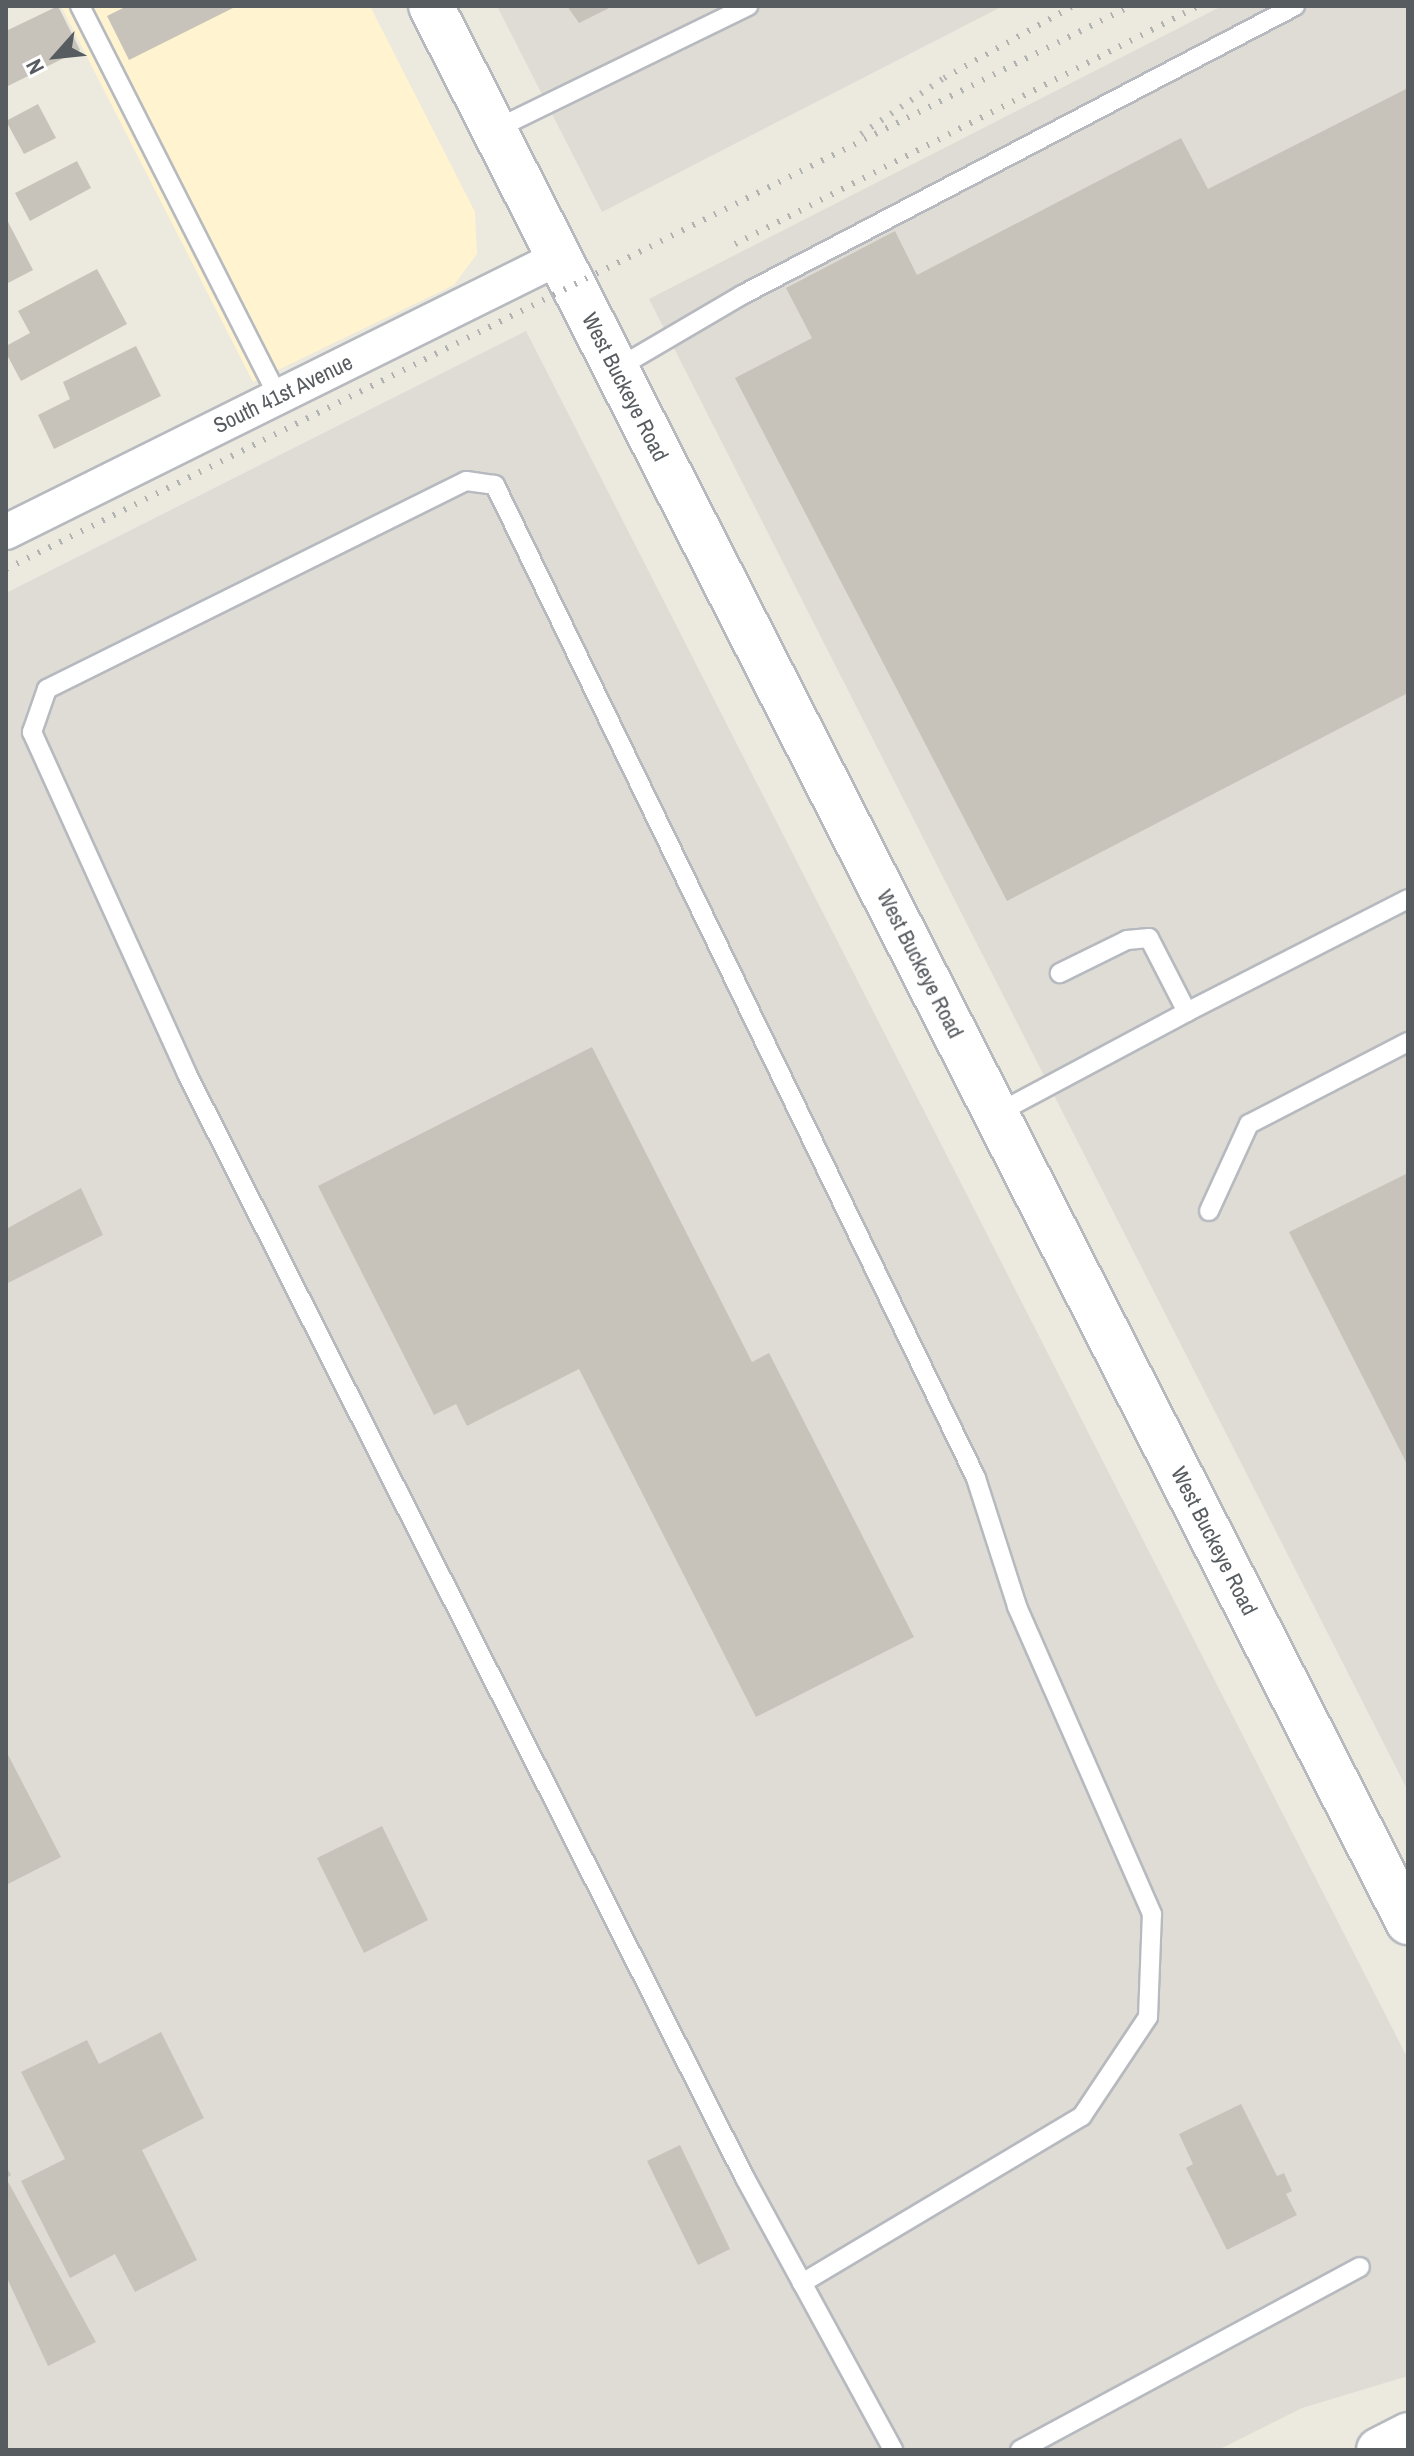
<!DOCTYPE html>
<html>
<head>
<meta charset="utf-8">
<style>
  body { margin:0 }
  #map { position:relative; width:1414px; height:2456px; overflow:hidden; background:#ece9de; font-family:"Archivo Narrow",sans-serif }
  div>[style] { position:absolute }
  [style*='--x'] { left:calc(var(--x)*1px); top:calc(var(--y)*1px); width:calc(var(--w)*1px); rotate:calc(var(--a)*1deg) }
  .commercial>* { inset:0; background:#fff3d0 }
  .industrial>* { inset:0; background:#dfdcd6 }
  .building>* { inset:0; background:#c7c3bb }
  .roads { filter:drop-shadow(2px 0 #b6babf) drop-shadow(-2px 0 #b6babf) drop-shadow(0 2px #b6babf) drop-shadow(0 -2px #b6babf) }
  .lane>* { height:18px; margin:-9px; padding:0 9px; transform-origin:9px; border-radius:9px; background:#fff }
  .street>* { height:34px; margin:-17px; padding:0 17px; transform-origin:17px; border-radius:17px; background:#fff }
  .secondary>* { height:44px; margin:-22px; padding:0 22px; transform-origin:22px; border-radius:22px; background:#fff }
  .rail>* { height:6px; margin-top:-3px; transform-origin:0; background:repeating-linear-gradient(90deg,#b1b2b2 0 2px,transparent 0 12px) }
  span { translate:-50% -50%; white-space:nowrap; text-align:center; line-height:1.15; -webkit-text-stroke:7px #fff; paint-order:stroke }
  .street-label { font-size:22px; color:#575c61 }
  .frame { position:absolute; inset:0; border:8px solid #575c61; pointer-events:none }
  .north { position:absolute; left:16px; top:16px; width:80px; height:80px; -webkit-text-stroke:6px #fff; paint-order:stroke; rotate:243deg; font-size:22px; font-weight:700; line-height:32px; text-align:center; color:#575c61 }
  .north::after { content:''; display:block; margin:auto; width:28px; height:36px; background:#575c61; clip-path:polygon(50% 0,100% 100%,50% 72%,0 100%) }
</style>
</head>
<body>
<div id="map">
  <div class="commercial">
    <i style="clip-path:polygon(61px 6px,370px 6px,475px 212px,477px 254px,454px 285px,253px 382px)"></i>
  </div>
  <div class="industrial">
    <i style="clip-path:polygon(497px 6px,1003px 6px,602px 212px)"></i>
    <i style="clip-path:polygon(1222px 6px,1408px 6px,1408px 1791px,649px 299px)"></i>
    <i style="clip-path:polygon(526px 331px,1408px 2059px,1408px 2376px,1302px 2408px,1218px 2450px,6px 2450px,6px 593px)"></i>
  </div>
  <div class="building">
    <i style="clip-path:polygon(58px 6px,80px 50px,6px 87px,6px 31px)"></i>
    <i style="clip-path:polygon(127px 6px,237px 6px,129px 60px,107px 16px)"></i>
    <i style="clip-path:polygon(567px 6px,613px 6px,579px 23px)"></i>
    <i style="clip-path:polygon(1408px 88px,1408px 693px,1007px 901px,735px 378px,812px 338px,786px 288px,895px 231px,917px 275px,1181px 138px,1208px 189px)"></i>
    <i style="clip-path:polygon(38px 104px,56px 138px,24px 154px,6px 121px)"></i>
    <i style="clip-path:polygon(77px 161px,91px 188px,30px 221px,15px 193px)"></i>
    <i style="clip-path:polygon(6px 218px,33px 270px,6px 284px)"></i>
    <i style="clip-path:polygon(97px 269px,127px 324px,21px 381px,6px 353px,6px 346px,30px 333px,18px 311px)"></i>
    <i style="clip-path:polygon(136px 346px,161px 396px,54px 449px,38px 415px,70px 399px,63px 382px)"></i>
    <i style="clip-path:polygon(592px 1047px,752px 1362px,769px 1353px,914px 1637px,756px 1717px,579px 1369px,467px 1426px,456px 1404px,434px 1415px,318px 1186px)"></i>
    <i style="clip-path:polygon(1408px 1173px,1408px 1466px,1289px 1232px)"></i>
    <i style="clip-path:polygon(81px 1188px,103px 1235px,6px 1284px,6px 1229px)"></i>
    <i style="clip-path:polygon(6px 1751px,61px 1857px,6px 1885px)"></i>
    <i style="clip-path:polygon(382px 1826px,428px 1920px,364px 1953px,317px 1858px)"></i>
    <i style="clip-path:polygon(161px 2032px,204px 2118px,142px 2150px,197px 2260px,135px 2292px,115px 2254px,70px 2278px,21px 2181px,65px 2159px,21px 2072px,87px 2040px,99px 2064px)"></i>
    <i style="clip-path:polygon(1241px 2104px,1277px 2176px,1284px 2173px,1292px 2191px,1286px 2194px,1297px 2215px,1227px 2250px,1186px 2168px,1193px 2164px,1179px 2134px)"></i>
    <i style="clip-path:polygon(680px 2145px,730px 2249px,698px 2265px,647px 2161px)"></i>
    <i style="clip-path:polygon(6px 2166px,11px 2175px,6px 2178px,96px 2342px,48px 2366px,6px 2276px)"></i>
  </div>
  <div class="roads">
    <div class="lane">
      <i style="--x:80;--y:6;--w:437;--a:63.1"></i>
      <i style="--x:494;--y:130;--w:283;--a:-26"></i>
      <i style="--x:616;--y:369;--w:146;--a:-30.4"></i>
      <i style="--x:742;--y:295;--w:624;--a:-27.59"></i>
      <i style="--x:1187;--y:1012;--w:248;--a:-27.1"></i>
      <i style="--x:996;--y:1114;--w:217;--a:-28.1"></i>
      <i style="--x:1187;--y:1012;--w:83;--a:-117.2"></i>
      <i style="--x:1149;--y:938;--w:22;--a:175"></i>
      <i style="--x:1127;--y:940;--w:75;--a:153.8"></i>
      <i style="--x:1209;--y:1211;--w:96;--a:-65.3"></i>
      <i style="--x:1249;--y:1124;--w:179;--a:-27.3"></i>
      <i style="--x:802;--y:2283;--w:326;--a:-30.8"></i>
      <i style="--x:1082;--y:2116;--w:119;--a:-56.3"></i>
      <i style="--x:1148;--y:2017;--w:103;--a:-87.8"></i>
      <i style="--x:1152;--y:1914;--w:336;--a:-113.7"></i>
      <i style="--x:1017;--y:1606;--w:134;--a:-107.8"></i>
      <i style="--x:976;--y:1478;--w:1103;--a:-115.85"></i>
      <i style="--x:495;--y:485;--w:29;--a:-172"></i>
      <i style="--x:466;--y:481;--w:468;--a:153.6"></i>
      <i style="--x:47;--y:689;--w:46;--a:109.2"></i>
      <i style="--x:32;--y:732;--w:375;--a:65.6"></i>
      <i style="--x:187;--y:1074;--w:1237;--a:63.19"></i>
      <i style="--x:745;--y:2178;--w:310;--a:61.4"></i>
      <i style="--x:1020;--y:2450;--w:386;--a:-28.3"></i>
    </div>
    <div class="street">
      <i style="--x:6;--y:532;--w:618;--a:-26.4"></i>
    </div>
    <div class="secondary">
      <i style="--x:431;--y:6;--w:2151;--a:62.98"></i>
      <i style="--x:1379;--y:2450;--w:33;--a:-27"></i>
    </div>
  </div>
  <div class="rail">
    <i style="--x:861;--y:134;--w:100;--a:-34"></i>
    <i style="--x:944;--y:78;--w:148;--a:-29.2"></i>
    <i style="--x:735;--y:244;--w:521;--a:-27.2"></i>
    <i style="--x:6;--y:569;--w:1258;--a:-26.59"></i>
  </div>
  <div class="street-label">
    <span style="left:625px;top:387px;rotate:63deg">West Buckeye Road</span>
    <span style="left:283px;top:394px;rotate:-26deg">South 41st Avenue</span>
    <span style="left:920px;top:964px;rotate:63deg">West Buckeye Road</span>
    <span style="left:1214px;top:1541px;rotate:63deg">West Buckeye Road</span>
  </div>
  <div class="frame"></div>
  <div class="north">N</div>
</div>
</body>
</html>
